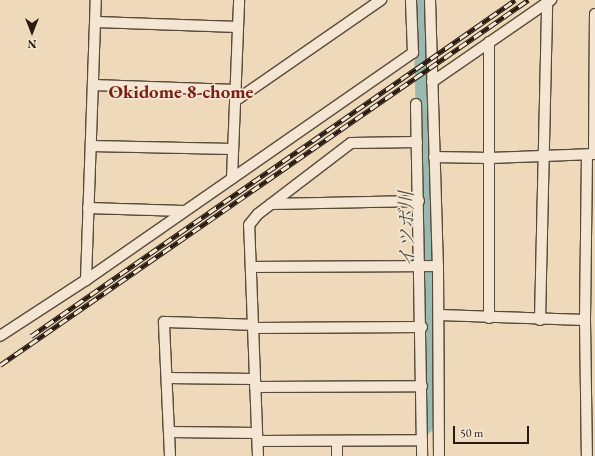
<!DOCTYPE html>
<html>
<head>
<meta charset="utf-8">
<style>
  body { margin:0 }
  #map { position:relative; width:595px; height:456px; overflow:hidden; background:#eed9ba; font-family:"EB Garamond","Noto Serif JP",serif }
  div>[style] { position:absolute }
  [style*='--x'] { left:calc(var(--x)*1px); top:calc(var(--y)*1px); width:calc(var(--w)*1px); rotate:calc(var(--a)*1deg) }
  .river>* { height:18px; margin:-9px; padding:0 9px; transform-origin:9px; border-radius:9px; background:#99bab0 }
  .roads { filter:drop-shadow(1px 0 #584a3b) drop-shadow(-1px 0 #584a3b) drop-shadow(0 1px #584a3b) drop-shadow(0 -1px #584a3b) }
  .minor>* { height:10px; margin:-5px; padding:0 5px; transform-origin:5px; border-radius:5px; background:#f4e6d2 }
  .rail>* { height:4.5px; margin-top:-2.25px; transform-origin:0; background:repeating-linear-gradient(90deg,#f4e6d2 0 9px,#261a11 0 18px); box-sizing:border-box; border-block:1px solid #261a11 }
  span { translate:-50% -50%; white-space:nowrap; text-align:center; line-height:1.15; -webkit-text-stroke:3.5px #f4e6d2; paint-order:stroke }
  .neighbourhood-label { font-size:19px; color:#7a1f14; font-weight:700 }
  .water-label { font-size:19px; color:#4e5249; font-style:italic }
  .north { position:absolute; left:12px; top:12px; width:40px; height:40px; -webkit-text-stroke:3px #f4e6d2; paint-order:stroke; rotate:180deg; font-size:11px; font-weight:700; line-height:16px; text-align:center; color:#261a11 }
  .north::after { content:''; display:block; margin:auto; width:14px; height:18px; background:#261a11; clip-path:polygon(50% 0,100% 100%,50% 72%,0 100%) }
  .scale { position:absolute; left:453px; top:426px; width:76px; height:18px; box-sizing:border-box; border:2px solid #261a11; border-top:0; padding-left:5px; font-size:12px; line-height:14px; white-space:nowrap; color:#261a11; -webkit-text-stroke:3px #f4e6d2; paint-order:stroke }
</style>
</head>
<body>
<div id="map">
  <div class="river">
    <i style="--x:422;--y:0;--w:297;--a:88.6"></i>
    <i style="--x:429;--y:297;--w:128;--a:91.8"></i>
  </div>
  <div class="roads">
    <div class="minor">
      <i style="--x:430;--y:0;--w:266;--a:88.3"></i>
      <i style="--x:438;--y:266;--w:190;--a:89.7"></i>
      <i style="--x:96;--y:22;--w:142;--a:2"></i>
      <i style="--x:489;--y:42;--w:276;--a:90"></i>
      <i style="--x:432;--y:82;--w:145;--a:-34.6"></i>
      <i style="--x:93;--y:85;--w:143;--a:2"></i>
      <i style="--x:235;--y:101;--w:178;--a:-34.7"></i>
      <i style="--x:416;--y:104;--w:352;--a:89"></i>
      <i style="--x:91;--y:146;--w:142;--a:1.2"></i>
      <i style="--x:594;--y:154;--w:140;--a:-89.6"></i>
      <i style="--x:587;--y:155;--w:165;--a:90.7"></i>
      <i style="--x:585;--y:320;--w:136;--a:89.2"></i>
      <i style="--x:434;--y:157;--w:56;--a:1"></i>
      <i style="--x:490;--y:158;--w:105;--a:-2.2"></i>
      <i style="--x:232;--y:178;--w:178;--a:-87.7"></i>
      <i style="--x:271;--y:204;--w:148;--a:-1.2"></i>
      <i style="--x:88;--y:208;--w:96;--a:1.8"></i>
      <i style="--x:251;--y:267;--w:187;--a:-0.3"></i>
      <i style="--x:86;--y:280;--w:280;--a:-88"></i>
      <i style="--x:439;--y:315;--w:146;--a:2"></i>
      <i style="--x:540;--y:320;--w:317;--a:-88.7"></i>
      <i style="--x:254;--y:328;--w:168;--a:-0.3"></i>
      <i style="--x:0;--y:336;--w:103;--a:-33.1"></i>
      <i style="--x:86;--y:280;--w:398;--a:-34.8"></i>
      <i style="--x:413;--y:53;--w:53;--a:-92.2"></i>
      <i style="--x:167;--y:378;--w:88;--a:0.7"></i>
      <i style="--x:255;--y:387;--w:167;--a:-0.3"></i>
      <i style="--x:170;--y:432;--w:87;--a:0.7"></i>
      <i style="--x:258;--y:441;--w:164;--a:-0.3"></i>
      <i style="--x:337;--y:441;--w:15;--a:90"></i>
      <i style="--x:170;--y:456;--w:134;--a:-92.6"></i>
      <i style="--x:164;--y:322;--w:89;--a:1.9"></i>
      <i style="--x:258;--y:456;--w:231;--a:-92.2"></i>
      <i style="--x:249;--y:225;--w:14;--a:-51"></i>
      <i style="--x:258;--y:214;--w:117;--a:-37.4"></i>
      <i style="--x:351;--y:143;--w:66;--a:-0.9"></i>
    </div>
  </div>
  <div class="rail">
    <i style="--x:31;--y:336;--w:589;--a:-34.77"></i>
    <i style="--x:0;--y:365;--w:642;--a:-34.66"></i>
  </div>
  <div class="neighbourhood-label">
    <span style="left:181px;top:92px">Okidome 8-chome</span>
  </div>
  <div class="water-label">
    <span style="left:407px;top:229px;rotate:-91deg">イツボ川</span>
  </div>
  <div class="north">N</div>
  <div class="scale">50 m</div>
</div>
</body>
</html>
